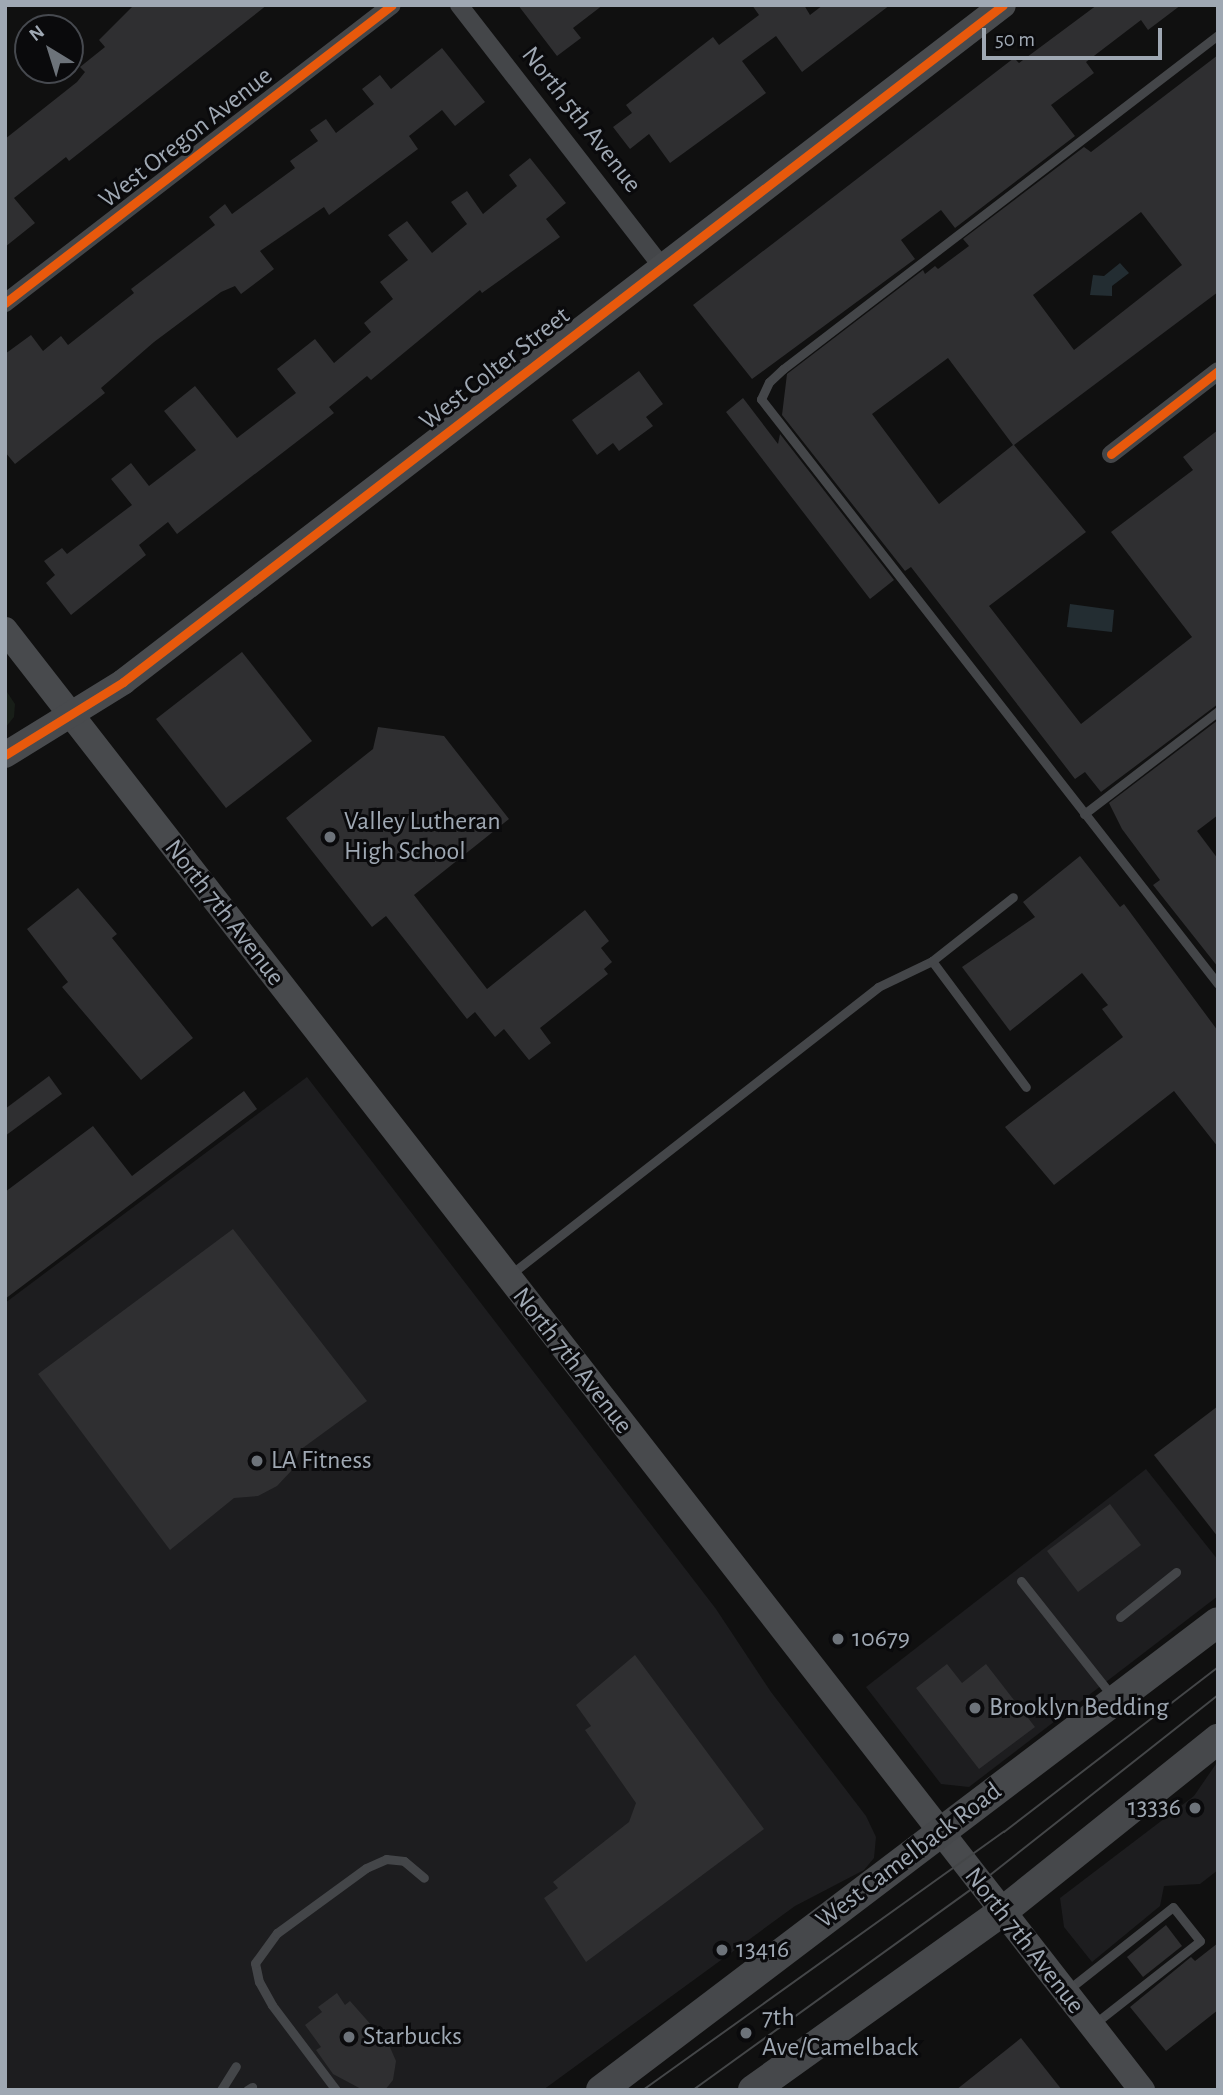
<!DOCTYPE html>
<html>
<head>
<meta charset="utf-8">
<style>
  body { margin:0 }
  #map { position:relative; width:1223px; height:2095px; overflow:hidden; background:#101010; font-family:"Alegreya Sans",sans-serif }
  div>[style] { position:absolute }
  [style*='--x'] { left:calc(var(--x)*1px); top:calc(var(--y)*1px); width:calc(var(--w)*1px); rotate:calc(var(--a)*1deg) }
  .built>* { inset:0; background:#1d1d1f }
  .green>* { inset:0; background:#181e18 }
  .water>* { inset:0; background:#232d32 }
  .building>* { inset:0; background:#2f2f31 }
  .lane>* { height:9px; margin:-4.5px; padding:0 4.5px; transform-origin:4.5px; border-radius:4.5px; background:#444649 }
  .street>* { height:18px; margin:-9px; padding:0 9px; transform-origin:9px; border-radius:9px; background:#444649 }
  .secondary>* { height:26px; margin:-13px; padding:0 13px; transform-origin:13px; border-radius:13px; background:#484a4d }
  .primary>* { height:30px; margin:-15px; padding:0 15px; transform-origin:15px; border-radius:15px; background:#46484b }
  .tram>* { height:2px; margin:-1px; padding:0 1px; transform-origin:1px; border-radius:1px; background:#444648 }
  .cycleway>* { height:9px; margin:-4.5px; padding:0 4.5px; transform-origin:4.5px; border-radius:4.5px; background:#e8590c }
  .dots>* { width:19px; height:19px; translate:-50% -50%; box-sizing:border-box; border:4px solid #0a0a0c; border-radius:50% }
  span { translate:-50% -50%; white-space:nowrap; text-align:center; line-height:1.15; -webkit-text-stroke:6px #0a0a0c; paint-order:stroke }
  .street-label { font-size:26px; color:#9fa8b3 }
  .poi-label { font-size:26px; color:#9fa8b3 }
  .left { translate:0 -50%; text-align:left }
  .right { translate:-100% -50%; text-align:right }
  .frame { position:absolute; inset:0; border:7px solid #9fa8b3; pointer-events:none }
  .north { position:absolute; left:14px; top:14px; width:70px; height:70px; box-sizing:border-box; background:#0a0a0c; border:2px solid #46494f; border-radius:50%; rotate:322deg; font-size:19px; font-weight:700; line-height:28px; text-align:center; color:#9fa8b3 }
  .north::after { content:''; display:block; margin:auto; width:24px; height:32px; background:#6d737a; clip-path:polygon(50% 0,100% 100%,50% 72%,0 100%) }
  .scale { position:absolute; left:982px; top:28px; width:180px; height:32px; box-sizing:border-box; border:4px solid #9fa8b3; border-top:0; padding-left:9px; font-size:21px; line-height:24px; white-space:nowrap; color:#9fa8b3; -webkit-text-stroke:5px #0a0a0c; paint-order:stroke }
</style>
</head>
<body>
<div id="map">
  <div class="built">
    <i style="clip-path:polygon(307px 1077px,716px 1609px,771px 1692px,866px 1816px,876px 1837px,874px 1858px,864px 1870px,795px 1906px,543px 2090px,5px 2090px,5px 1303px)"></i>
    <i style="clip-path:polygon(1146px 1469px,1218px 1560px,1218px 1596px,969px 1787px,941px 1784px,866px 1687px)"></i>
    <i style="clip-path:polygon(1218px 1761px,1218px 1870px,1200px 1884px,1164px 1886px,1160px 1906px,1092px 1962px,1064px 1927px,1060px 1898px,1194px 1796px)"></i>
  </div>
  <div class="green">
    <i style="clip-path:polygon(5px 689px,15px 704px,14px 717px,5px 728px)"></i>
  </div>
  <div class="water">
    <i style="clip-path:polygon(1120px 263px,1129px 273px,1112px 286px,1112px 296px,1090px 295px,1093px 275px,1104px 276px)"></i>
    <i style="clip-path:polygon(1070px 604px,1114px 610px,1112px 632px,1067px 627px)"></i>
  </div>
  <div class="building">
    <i style="clip-path:polygon(134px 5px,267px 5px,69px 161px,66px 157px,14px 198px,35px 223px,5px 247px,5px 139px,77px 82px,85px 72px,80px 67px,105px 47px,99px 40px)"></i>
    <i style="clip-path:polygon(518px 5px,603px 5px,573px 28px,581px 38px,557px 56px)"></i>
    <i style="clip-path:polygon(752px 5px,804px 5px,810px 15px,823px 5px,890px 5px,802px 72px,776px 36px,742px 61px,766px 93px,670px 163px,649px 134px,630px 149px,613px 127px,632px 113px,626px 105px,713px 37px,719px 45px,759px 15px)"></i>
    <i style="clip-path:polygon(1097px 5px,1181px 5px,1148px 30px,1141px 20px,1086px 62px,1094px 73px,1051px 105px,1075px 136px,955px 228px,941px 210px,901px 240px,915px 259px,752px 379px,693px 305px,1014px 58px,1019px 63px)"></i>
    <i style="clip-path:polygon(442px 48px,485px 102px,455px 126px,442px 110px,409px 136px,418px 149px,329px 215px,324px 207px,260px 251px,274px 269px,241px 294px,235px 286px,221px 292px,154px 342px,101px 388px,105px 393px,15px 464px,5px 452px,5px 354px,31px 335px,43px 351px,61px 336px,68px 345px,134px 293px,131px 289px,215px 225px,209px 217px,225px 204px,232px 214px,295px 168px,290px 161px,318px 141px,310px 130px,326px 119px,336px 133px,374px 104px,362px 89px,380px 75px,391px 89px)"></i>
    <i style="clip-path:polygon(evenodd,1218px 55px,1218px 292px,1014px 445px,1086px 532px,989px 606px,1081px 724px,1192px 637px,1111px 532px,1193px 470px,1183px 457px,1218px 430px,1218px 704px,1101px 792px,1085px 772px,1075px 779px,911px 567px,905px 571px,782px 415px,787px 374px,923px 270px,925px 274px,935px 266px,938px 269px,969px 246px,963px 239px,1084px 147px,1091px 152px,1218px 55px,1141px 212px,1182px 265px,1074px 350px,1033px 295px,1141px 212px,1218px 55px,948px 358px,1013px 445px,939px 504px,872px 414px,948px 358px)"></i>
    <i style="clip-path:polygon(530px 158px,566px 203px,546px 219px,560px 237px,482px 293px,480px 290px,371px 380px,367px 376px,329px 407px,334px 413px,177px 534px,168px 522px,139px 545px,146px 555px,71px 615px,46px 583px,55px 575px,44px 561px,62px 548px,67px 554px,132px 505px,111px 479px,131px 463px,149px 486px,196px 450px,164px 411px,195px 386px,237px 438px,296px 393px,277px 369px,315px 339px,334px 363px,371px 332px,364px 323px,393px 299px,380px 282px,408px 260px,388px 235px,407px 221px,432px 253px,467px 224px,451px 202px,467px 191px,483px 214px,517px 186px,509px 175px)"></i>
    <i style="clip-path:polygon(639px 371px,663px 404px,646px 417px,653px 426px,619px 451px,613px 443px,597px 455px,572px 420px)"></i>
    <i style="clip-path:polygon(743px 398px,778px 444px,780px 434px,894px 580px,870px 599px,726px 412px)"></i>
    <i style="clip-path:polygon(242px 652px,312px 741px,226px 808px,156px 719px)"></i>
    <i style="clip-path:polygon(1218px 720px,1218px 815px,1197px 831px,1218px 859px,1218px 967px,1153px 885px,1160px 880px,1122px 829px,1109px 803px)"></i>
    <i style="clip-path:polygon(378px 727px,444px 736px,509px 819px,414px 895px,487px 989px,585px 910px,609px 941px,601px 948px,612px 962px,604px 969px,608px 974px,540px 1028px,551px 1043px,529px 1060px,504px 1029px,495px 1037px,475px 1012px,467px 1019px,386px 916px,372px 927px,286px 818px,373px 749px)"></i>
    <i style="clip-path:polygon(1080px 856px,1120px 907px,1124px 904px,1218px 1031px,1218px 1147px,1174px 1091px,1054px 1185px,1005px 1127px,1123px 1037px,1102px 1009px,1108px 1005px,1082px 973px,1010px 1031px,962px 967px,1035px 917px,1023px 902px)"></i>
    <i style="clip-path:polygon(78px 888px,117px 934px,112px 938px,193px 1038px,141px 1080px,62px 987px,68px 982px,27px 929px)"></i>
    <i style="clip-path:polygon(49px 1076px,62px 1094px,5px 1136px,5px 1109px)"></i>
    <i style="clip-path:polygon(244px 1091px,257px 1109px,5px 1299px,5px 1192px,93px 1126px,132px 1176px)"></i>
    <i style="clip-path:polygon(233px 1229px,367px 1401px,300px 1450px,293px 1469px,277px 1486px,258px 1496px,234px 1498px,170px 1550px,38px 1374px)"></i>
    <i style="clip-path:polygon(1218px 1406px,1218px 1537px,1154px 1455px)"></i>
    <i style="clip-path:polygon(1110px 1504px,1141px 1545px,1078px 1592px,1047px 1551px)"></i>
    <i style="clip-path:polygon(635px 1655px,764px 1829px,586px 1962px,544px 1898px,558px 1888px,553px 1882px,629px 1822px,636px 1803px,585px 1730px,591px 1726px,576px 1705px)"></i>
    <i style="clip-path:polygon(947px 1664px,962px 1683px,986px 1664px,1035px 1727px,979px 1769px,916px 1688px)"></i>
    <i style="clip-path:polygon(1166px 1925px,1182px 1946px,1143px 1977px,1127px 1957px)"></i>
    <i style="clip-path:polygon(1218px 1943px,1218px 2010px,1166px 2051px,1130px 2007px,1191px 1957px,1195px 1961px)"></i>
    <i style="clip-path:polygon(337px 1993px,345px 2005px,350px 2001px,389px 2045px,396px 2061px,393px 2080px,385px 2090px,363px 2090px,333px 2074px,316px 2050px,321px 2047px,305px 2025px,322px 2012px,318px 2007px)"></i>
    <i style="clip-path:polygon(1021px 2038px,1062px 2090px,956px 2090px)"></i>
  </div>
  <div class="lane">
    <i style="--x:1218;--y:35;--w:548;--a:142.48"></i>
    <i style="--x:783;--y:369;--w:19;--a:137"></i>
    <i style="--x:769;--y:382;--w:19;--a:115"></i>
    <i style="--x:761;--y:399;--w:742;--a:52"></i>
    <i style="--x:1084;--y:814;--w:169;--a:-37.5"></i>
    <i style="--x:932;--y:961;--w:157;--a:53.3"></i>
    <i style="--x:511;--y:1274;--w:466;--a:-38"></i>
    <i style="--x:878;--y:987;--w:60;--a:-25.7"></i>
    <i style="--x:932;--y:961;--w:103;--a:-38.3"></i>
    <i style="--x:1021;--y:1581;--w:147;--a:51.6"></i>
    <i style="--x:1120;--y:1617;--w:72;--a:-38.8"></i>
    <i style="--x:1069;--y:1989;--w:132;--a:-38.3"></i>
    <i style="--x:1173;--y:1907;--w:43;--a:51.5"></i>
    <i style="--x:1200;--y:1941;--w:135;--a:141.9"></i>
    <i style="--x:221;--y:2090;--w:28;--a:-58"></i>
    <i style="--x:247;--y:2090;--w:6;--a:-31"></i>
    <i style="--x:336;--y:2090;--w:106;--a:-127"></i>
    <i style="--x:272;--y:2005;--w:26;--a:-119"></i>
    <i style="--x:259;--y:1982;--w:19;--a:-102"></i>
    <i style="--x:255;--y:1963;--w:37;--a:-54"></i>
    <i style="--x:277;--y:1933;--w:110;--a:-36.1"></i>
    <i style="--x:366;--y:1868;--w:22;--a:-24"></i>
    <i style="--x:386;--y:1859;--w:18;--a:6"></i>
    <i style="--x:404;--y:1861;--w:26;--a:40"></i>
  </div>
  <div class="street">
    <i style="--x:459;--y:5;--w:331;--a:52.2"></i>
    <i style="--x:5;--y:303;--w:488;--a:-37.6"></i>
    <i style="--x:1111;--y:454;--w:135;--a:-37.8"></i>
  </div>
  <div class="secondary">
    <i style="--x:5;--y:630;--w:1851;--a:52.09"></i>
    <i style="--x:5;--y:755;--w:139;--a:-31.7"></i>
    <i style="--x:123;--y:682;--w:1110;--a:-37.57"></i>
  </div>
  <div class="primary">
    <i style="--x:601;--y:2090;--w:774;--a:-37.18"></i>
    <i style="--x:753;--y:2090;--w:306;--a:-35.6"></i>
    <i style="--x:1002;--y:1912;--w:277;--a:-38.7"></i>
  </div>
  <div class="tram">
    <i style="--x:643;--y:2090;--w:444;--a:-35.6"></i>
    <i style="--x:1004;--y:1832;--w:270;--a:-37.6"></i>
    <i style="--x:693;--y:2090;--w:354;--a:-35.8"></i>
    <i style="--x:980;--y:1883;--w:303;--a:-38.3"></i>
  </div>
  <div class="cycleway">
    <i style="--x:5;--y:303;--w:488;--a:-37.6"></i>
    <i style="--x:1111;--y:454;--w:135;--a:-37.8"></i>
    <i style="--x:5;--y:755;--w:139;--a:-31.7"></i>
    <i style="--x:123;--y:682;--w:1110;--a:-37.57"></i>
  </div>
  <div class="dots">
    <i style="left:330px;top:837px;background:#6d737a"></i>
    <i style="left:257px;top:1461px;background:#6d737a"></i>
    <i style="left:838px;top:1639px;background:#6d737a"></i>
    <i style="left:975px;top:1708px;background:#6d737a"></i>
    <i style="left:1195px;top:1808px;background:#6d737a"></i>
    <i style="left:722px;top:1950px;background:#6d737a"></i>
    <i style="left:746px;top:2033px;background:#6d737a"></i>
    <i style="left:349px;top:2037px;background:#6d737a"></i>
  </div>
  <div class="street-label">
    <span style="left:581px;top:120px;rotate:52deg">North 5th Avenue</span>
    <span style="left:186px;top:138px;rotate:-38deg">West Oregon Avenue</span>
    <span style="left:495px;top:369px;rotate:-38deg">West Colter Street</span>
    <span style="left:224px;top:913px;rotate:52deg">North 7th Avenue</span>
    <span style="left:572px;top:1361px;rotate:52deg">North 7th Avenue</span>
    <span style="left:909px;top:1856px;rotate:-37deg">West Camelback Road</span>
    <span style="left:1024px;top:1941px;rotate:52deg">North 7th Avenue</span>
  </div>
  <div class="poi-label">
    <span class="left" style="left:344px;top:837px">Valley Lutheran<br>High School</span>
    <span class="left" style="left:271px;top:1461px">LA Fitness</span>
    <span class="left" style="left:852px;top:1639px">10679</span>
    <span class="left" style="left:989px;top:1708px">Brooklyn Bedding</span>
    <span class="right" style="left:1181px;top:1808px">13336</span>
    <span class="left" style="left:736px;top:1950px">13416</span>
    <span class="left" style="left:762px;top:2033px">7th<br>Ave/Camelback</span>
    <span class="left" style="left:363px;top:2037px">Starbucks</span>
  </div>
  <div class="frame"></div>
  <div class="north">N</div>
  <div class="scale">50 m</div>
</div>
</body>
</html>
